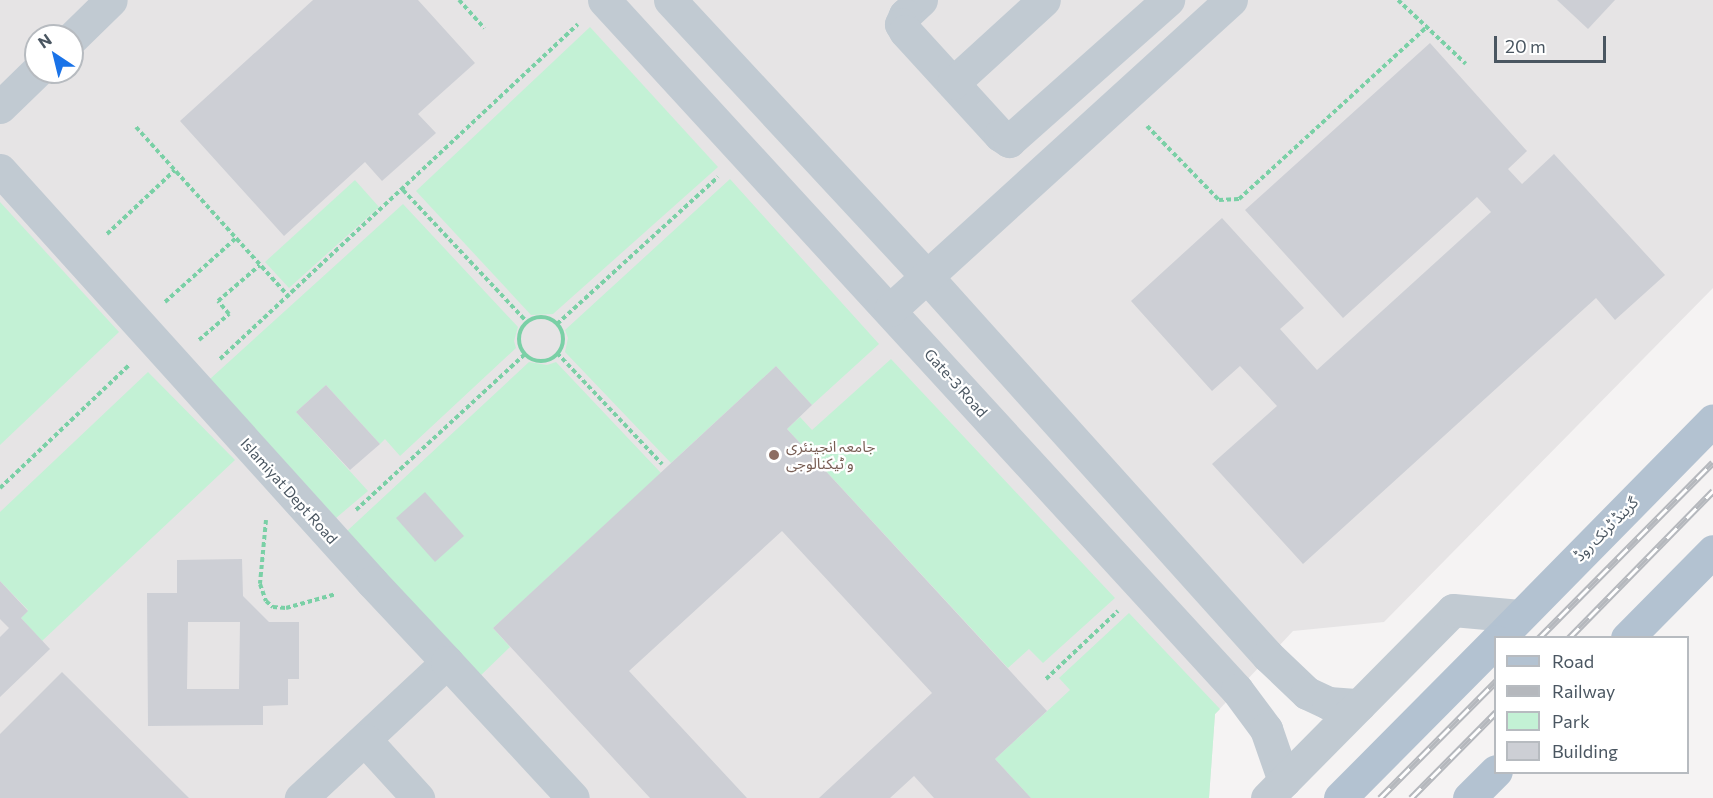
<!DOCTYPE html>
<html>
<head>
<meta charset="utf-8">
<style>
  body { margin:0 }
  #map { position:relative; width:1713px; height:798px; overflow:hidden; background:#f5f3f3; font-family:Commissioner,"Noto Sans Arabic",sans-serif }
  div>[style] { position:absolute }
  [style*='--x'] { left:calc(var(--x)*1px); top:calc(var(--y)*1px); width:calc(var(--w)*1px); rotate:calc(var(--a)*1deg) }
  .education>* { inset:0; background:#e6e4e5 }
  .green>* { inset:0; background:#c3f1d5 }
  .building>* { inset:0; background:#cdcfd5 }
  .path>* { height:4px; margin-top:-2px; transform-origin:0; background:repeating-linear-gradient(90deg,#7ad0a6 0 4.5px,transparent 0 7.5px) }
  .path>.ring { margin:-2px; padding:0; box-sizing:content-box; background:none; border:4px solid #7ad0a6; border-radius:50% }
  .minor>* { height:33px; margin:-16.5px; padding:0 16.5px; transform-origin:16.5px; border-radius:16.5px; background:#c1cad2 }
  .major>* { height:33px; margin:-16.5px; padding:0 16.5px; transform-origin:16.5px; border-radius:16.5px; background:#b3c2d1 }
  .rail>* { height:7px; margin-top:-3.5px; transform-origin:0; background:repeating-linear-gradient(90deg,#fff 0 14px,#b5b8bd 0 28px); box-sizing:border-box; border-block:2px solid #b5b8bd }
  .dots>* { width:16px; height:16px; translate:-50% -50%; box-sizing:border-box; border:3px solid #fff; border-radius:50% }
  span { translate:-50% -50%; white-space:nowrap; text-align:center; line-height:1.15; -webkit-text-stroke:4.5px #fff; paint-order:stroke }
  .street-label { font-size:15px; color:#4a5661 }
  .education-label { font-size:15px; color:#785e54 }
  .left { translate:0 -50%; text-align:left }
  .legend { position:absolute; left:1494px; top:636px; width:195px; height:138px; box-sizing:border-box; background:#fff; border:2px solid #b7bbc0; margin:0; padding:8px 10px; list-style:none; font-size:18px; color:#4a5661 }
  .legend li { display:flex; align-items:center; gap:12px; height:30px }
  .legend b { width:30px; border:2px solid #b7bbc0 }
  .north { position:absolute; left:24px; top:24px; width:60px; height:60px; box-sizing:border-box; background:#fff; border:2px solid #b7bbc0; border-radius:50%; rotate:325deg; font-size:16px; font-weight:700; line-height:24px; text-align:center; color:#4a5661 }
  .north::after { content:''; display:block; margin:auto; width:21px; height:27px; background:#1a73e8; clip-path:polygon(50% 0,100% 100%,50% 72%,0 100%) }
  .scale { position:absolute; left:1494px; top:36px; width:112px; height:27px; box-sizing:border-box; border:3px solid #4a5661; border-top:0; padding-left:8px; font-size:18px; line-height:21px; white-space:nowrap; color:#4a5661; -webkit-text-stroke:4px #fff; paint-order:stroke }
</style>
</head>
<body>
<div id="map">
  <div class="education">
    <i style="clip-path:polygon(evenodd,0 0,1713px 0,1713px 288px,1384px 622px,1293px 631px,1215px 714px,1209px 798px,0 798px,0 0,36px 36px,72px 36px,72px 72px,36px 72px,36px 36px)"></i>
  </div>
  <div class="green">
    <i style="clip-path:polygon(590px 27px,718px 167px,553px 314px,531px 315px,416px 191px)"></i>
    <i style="clip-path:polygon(730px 179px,879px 344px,812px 405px,776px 366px,671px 463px,565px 352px,568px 338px,565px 330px)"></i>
    <i style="clip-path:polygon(355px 180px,379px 207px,289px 288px,265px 262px)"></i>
    <i style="clip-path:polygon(0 202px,119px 332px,0 445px)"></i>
    <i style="clip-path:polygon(403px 204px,518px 327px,514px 341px,516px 348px,400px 456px,385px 439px,380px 444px,326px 385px,296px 412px,368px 491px,336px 518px,210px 379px)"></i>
    <i style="clip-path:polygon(891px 359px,1115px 598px,1043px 663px,1029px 649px,1008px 668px,787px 429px,800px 417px,812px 430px)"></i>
    <i style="clip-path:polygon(529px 362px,547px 365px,556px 362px,661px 473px,493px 628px,510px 647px,478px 678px,346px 532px)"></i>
    <i style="clip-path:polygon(148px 372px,235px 460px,42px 641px,21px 618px,28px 610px,0 581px,0 512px)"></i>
    <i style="clip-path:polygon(1129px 613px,1220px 709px,1215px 714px,1209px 798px,1031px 798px,995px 759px,1070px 690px,1059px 678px)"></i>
  </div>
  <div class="building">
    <i style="clip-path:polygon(313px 0,418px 0,475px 63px,418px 114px,436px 133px,382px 181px,365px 162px,284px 236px,180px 121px)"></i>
    <i style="clip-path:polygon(1557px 0,1615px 0,1588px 29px)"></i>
    <i style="clip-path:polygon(1430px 43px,1527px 151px,1508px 169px,1522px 184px,1554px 154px,1665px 275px,1615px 320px,1596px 298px,1303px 564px,1212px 464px,1277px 406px,1240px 366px,1212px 391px,1131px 301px,1222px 218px,1304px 308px,1280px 329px,1317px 370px,1491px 212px,1477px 197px,1343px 318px,1245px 210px)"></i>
    <i style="clip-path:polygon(776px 366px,812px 405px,787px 429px,1047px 711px,995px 759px,1031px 798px,934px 798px,914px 776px,890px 798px,819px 798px,932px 693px,782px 531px,629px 671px,747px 798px,650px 798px,493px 628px)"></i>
    <i style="clip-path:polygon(326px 385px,380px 444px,350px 470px,296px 412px)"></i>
    <i style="clip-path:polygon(425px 492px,464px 536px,435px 562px,396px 518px)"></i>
    <i style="clip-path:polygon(evenodd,242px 559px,243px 596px,269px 622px,299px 622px,299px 679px,288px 679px,288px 705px,263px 706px,263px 725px,148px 726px,147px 593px,177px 593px,177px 560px,242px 559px,188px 622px,240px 622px,239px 689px,187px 689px,188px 622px)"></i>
    <i style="clip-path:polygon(0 581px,28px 611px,21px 618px,50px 649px,0 697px,0 637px,9px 628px,0 619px)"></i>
    <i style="clip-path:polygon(62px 672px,189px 798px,0 798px,0 734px)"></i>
  </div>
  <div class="path">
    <i style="--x:459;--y:0;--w:38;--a:48"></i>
    <i style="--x:1398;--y:0;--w:93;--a:43.3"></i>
    <i style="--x:1147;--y:126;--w:103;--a:45.8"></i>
    <i style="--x:1219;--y:200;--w:20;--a:-3"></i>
    <i style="--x:1239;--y:199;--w:255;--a:-42.5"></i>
    <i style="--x:136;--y:127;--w:229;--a:48"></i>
    <i style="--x:403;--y:190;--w:181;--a:46.8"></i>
    <i style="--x:107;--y:234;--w:93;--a:-43.3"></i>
    <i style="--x:165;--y:302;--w:96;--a:-42"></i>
    <i class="ring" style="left:519px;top:317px;width:40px;height:40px"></i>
    <i style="--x:557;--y:324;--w:218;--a:-42.4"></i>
    <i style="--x:199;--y:340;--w:40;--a:-41"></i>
    <i style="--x:229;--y:314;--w:17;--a:-130"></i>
    <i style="--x:218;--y:301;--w:55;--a:-40.6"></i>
    <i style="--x:557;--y:353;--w:153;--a:46.6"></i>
    <i style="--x:220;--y:359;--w:490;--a:-43.1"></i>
    <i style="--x:0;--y:488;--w:178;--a:-43.6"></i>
    <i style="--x:356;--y:510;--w:230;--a:-42.7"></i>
    <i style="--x:266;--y:520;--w:64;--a:95.4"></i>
    <i style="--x:260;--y:584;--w:18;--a:71"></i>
    <i style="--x:266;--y:601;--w:9;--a:41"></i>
    <i style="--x:273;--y:607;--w:13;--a:4"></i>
    <i style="--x:286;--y:608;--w:52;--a:-15.6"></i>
    <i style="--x:1046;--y:679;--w:99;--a:-43.4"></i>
  </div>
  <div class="minor">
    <i style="--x:604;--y:0;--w:936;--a:47.47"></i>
    <i style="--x:1237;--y:690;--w:49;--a:53.4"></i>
    <i style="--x:1266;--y:729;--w:55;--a:70.9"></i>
    <i style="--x:670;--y:0;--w:378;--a:47.1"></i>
    <i style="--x:927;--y:277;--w:510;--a:48.02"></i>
    <i style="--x:1268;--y:656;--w:54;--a:43.5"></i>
    <i style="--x:1307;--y:693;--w:23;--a:25"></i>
    <i style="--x:1328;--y:703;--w:31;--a:4"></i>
    <i style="--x:921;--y:0;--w:22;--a:137"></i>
    <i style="--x:905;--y:15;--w:10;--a:114"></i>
    <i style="--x:901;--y:24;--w:8;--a:60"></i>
    <i style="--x:905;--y:31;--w:141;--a:47.6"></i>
    <i style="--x:1000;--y:135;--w:11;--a:34"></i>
    <i style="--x:1009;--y:141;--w:213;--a:-41.6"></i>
    <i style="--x:72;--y:38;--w:54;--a:-44.3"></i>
    <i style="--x:953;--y:83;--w:123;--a:-42.4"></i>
    <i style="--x:0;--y:107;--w:50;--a:-44.2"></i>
    <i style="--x:0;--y:170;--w:555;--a:47.92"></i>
    <i style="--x:372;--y:582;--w:110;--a:46.8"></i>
    <i style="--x:447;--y:662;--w:200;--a:137"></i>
    <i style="--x:890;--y:310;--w:461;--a:-42.3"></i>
    <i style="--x:447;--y:662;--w:185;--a:47.2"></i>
    <i style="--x:365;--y:740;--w:79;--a:47.6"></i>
    <i style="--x:1267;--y:798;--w:264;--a:-45.3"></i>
    <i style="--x:1453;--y:610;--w:67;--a:5.1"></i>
  </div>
  <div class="major">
    <i style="--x:1499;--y:638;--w:305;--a:-45.5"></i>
    <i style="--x:1627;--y:638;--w:122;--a:-45.3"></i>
    <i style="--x:1340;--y:798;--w:221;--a:-45.2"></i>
    <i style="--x:1469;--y:798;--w:38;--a:-45"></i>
  </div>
  <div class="rail">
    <i style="--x:1539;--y:638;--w:247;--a:-45.3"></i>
    <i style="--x:1569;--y:638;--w:206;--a:-45.6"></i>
    <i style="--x:1380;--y:798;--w:165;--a:-45.2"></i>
    <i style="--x:1411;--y:798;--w:121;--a:-45.3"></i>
  </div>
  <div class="dots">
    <i style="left:774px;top:455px;background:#8d6e63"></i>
  </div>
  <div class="street-label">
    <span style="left:956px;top:383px;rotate:48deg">Gate-3 Road</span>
    <span style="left:289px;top:491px;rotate:48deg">Islamiyat Dept Road</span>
    <span style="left:1606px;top:529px;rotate:-45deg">گرینڈ ٹرنک روڈ</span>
  </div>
  <div class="education-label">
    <span class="left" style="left:786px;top:455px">جامعہ انجینئری<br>و ٹیکنالوجی</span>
  </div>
  <ul class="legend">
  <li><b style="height:8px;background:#b3c2d1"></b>Road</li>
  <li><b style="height:8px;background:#b5b8bd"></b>Railway</li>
  <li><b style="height:16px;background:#c3f1d5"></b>Park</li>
  <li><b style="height:16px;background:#cdcfd5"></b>Building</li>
  </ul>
  <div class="north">N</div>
  <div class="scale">20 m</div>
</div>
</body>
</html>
